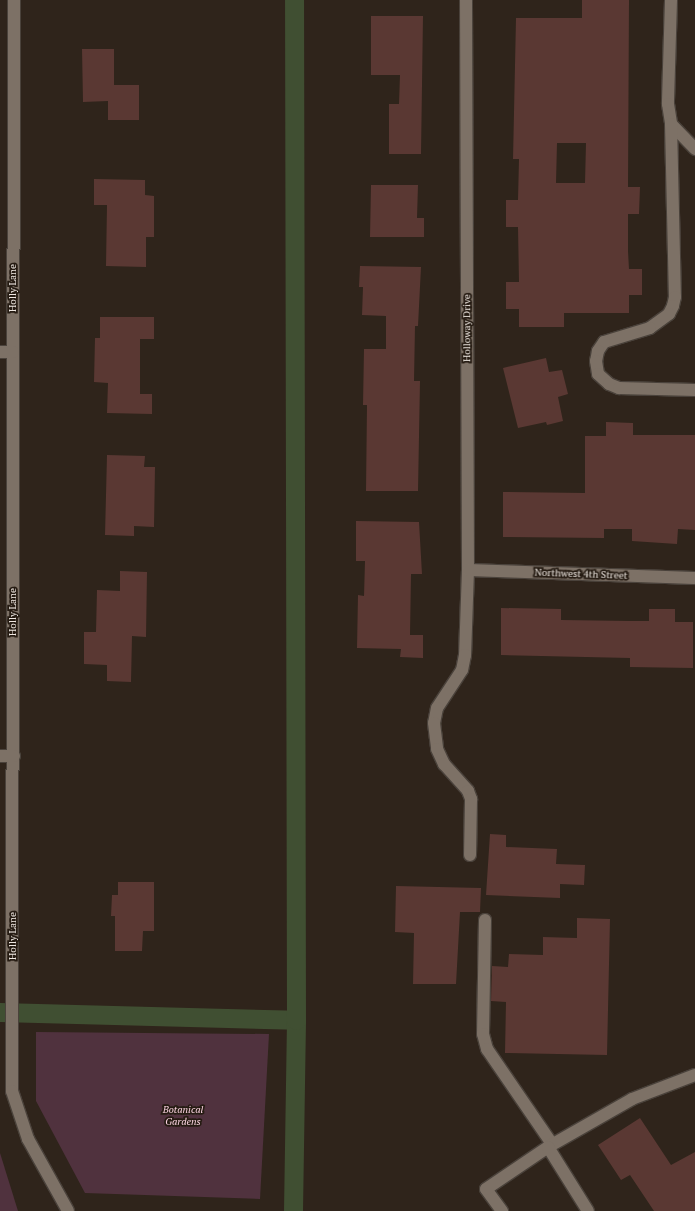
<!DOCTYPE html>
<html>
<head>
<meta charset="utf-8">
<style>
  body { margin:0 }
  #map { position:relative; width:695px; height:1211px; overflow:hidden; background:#2f241b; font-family:"PT Serif",serif }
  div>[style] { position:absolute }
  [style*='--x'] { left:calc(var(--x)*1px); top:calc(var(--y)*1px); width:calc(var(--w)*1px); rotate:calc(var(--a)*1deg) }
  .green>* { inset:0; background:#50323e }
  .canal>* { height:19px; margin:-9.5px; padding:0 9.5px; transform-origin:9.5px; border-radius:9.5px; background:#404f32 }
  .building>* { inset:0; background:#5a3833 }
  .roads { filter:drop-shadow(1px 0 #4a423b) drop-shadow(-1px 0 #4a423b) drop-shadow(0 1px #4a423b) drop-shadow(0 -1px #4a423b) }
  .minor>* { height:12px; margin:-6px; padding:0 6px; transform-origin:6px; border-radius:6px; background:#7d7166 }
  span { translate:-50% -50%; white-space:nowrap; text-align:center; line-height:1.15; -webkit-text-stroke:3.5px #251b12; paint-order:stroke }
  .street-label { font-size:10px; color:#efe8e2 }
  .park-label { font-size:10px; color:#fbd3e1; font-style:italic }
</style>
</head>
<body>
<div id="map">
  <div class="green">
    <i style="clip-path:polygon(36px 1032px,269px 1034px,260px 1199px,85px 1193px,36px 1101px)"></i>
    <i style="clip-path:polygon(0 1153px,18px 1211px,0 1211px)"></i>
  </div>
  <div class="canal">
    <i style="--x:0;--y:1012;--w:296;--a:1.5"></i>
    <i style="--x:293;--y:1211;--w:191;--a:-89.1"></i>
    <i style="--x:296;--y:1020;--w:1020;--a:-90.11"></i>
  </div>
  <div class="building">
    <i style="clip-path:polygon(evenodd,582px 0,629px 0,628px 187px,640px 187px,639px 214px,628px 214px,628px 251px,629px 269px,642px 269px,642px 295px,629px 295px,629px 313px,564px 313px,564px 327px,519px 327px,519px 309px,506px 309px,506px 282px,519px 282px,518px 227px,506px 227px,506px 200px,518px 200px,519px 159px,513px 159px,516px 18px,582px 18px,582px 0,557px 143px,586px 143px,585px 183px,556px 183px,557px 143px)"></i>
    <i style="clip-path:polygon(371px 16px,423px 16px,421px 154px,389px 154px,389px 104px,399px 104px,400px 75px,371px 75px)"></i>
    <i style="clip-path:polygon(82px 49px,114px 49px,114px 85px,139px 85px,139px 120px,108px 120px,108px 101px,83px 102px)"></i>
    <i style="clip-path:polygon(94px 179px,145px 180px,145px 195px,154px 196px,154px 237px,146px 237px,146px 267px,106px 266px,107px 205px,94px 205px)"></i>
    <i style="clip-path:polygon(371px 185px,418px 185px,417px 218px,424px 218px,424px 237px,370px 237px)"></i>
    <i style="clip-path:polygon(360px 266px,421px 267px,418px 326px,415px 326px,414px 381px,420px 381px,418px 491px,366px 491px,367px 405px,363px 405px,364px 349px,386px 349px,386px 316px,362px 315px,363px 287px,359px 287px)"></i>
    <i style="clip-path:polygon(100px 317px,154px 317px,154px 339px,140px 339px,140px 394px,152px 394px,152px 414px,107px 413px,108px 383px,94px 382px,95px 338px,100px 338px)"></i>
    <i style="clip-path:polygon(546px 358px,549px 372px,562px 370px,568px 394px,558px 397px,563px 421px,547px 425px,546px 422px,518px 428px,503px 368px)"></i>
    <i style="clip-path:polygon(606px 422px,633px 423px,633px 435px,695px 435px,695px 530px,678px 529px,677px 544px,632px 541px,632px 529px,604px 529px,604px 538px,503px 537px,503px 492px,585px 493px,585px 436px,606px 436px)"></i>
    <i style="clip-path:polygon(107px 455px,145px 456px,144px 467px,155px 467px,154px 527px,134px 526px,134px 536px,105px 535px)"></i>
    <i style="clip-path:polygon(356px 521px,419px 522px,422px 574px,411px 574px,410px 635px,423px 635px,423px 658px,400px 657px,401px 649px,357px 648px,358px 595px,364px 596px,365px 561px,356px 561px)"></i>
    <i style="clip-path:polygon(120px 571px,147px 572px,146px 637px,132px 636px,131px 682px,107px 681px,107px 665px,84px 664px,84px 632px,96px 632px,97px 590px,120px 591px)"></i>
    <i style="clip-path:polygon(501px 608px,561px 609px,561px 620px,630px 621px,649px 621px,649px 609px,675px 609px,675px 622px,693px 622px,693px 668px,630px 667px,630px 658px,501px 655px)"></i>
    <i style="clip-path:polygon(490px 834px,506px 835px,506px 847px,557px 849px,556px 864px,585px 865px,584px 885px,560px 884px,560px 898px,486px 895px)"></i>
    <i style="clip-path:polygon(118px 882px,154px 882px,154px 931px,143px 931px,142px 951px,115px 951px,115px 916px,111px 916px,112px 895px,118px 895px)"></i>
    <i style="clip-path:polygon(396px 886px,481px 888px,480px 912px,460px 912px,456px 984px,413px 984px,414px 933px,395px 932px)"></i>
    <i style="clip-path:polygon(577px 918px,610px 919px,607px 1055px,505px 1053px,506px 1002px,491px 1001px,492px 966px,508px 967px,509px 954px,543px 955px,543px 937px,577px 938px)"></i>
    <i style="clip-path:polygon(640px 1118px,671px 1165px,695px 1152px,695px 1211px,654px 1211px,630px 1175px,621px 1180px,598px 1145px)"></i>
  </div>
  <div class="roads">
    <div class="minor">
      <i style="--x:14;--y:0;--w:1091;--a:90.11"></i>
      <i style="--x:12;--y:1091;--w:51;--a:71.6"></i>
      <i style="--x:28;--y:1139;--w:82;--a:60.9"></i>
      <i style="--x:466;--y:0;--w:570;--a:89.8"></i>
      <i style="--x:468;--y:570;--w:85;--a:92"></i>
      <i style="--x:465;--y:655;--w:15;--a:101"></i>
      <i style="--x:462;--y:670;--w:45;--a:123.3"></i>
      <i style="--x:437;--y:708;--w:15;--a:101"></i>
      <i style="--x:434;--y:723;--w:26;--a:83"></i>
      <i style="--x:437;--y:749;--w:17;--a:65"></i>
      <i style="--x:444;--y:764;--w:36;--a:48"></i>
      <i style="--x:468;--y:791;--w:9;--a:69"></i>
      <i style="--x:471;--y:799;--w:56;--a:91"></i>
      <i style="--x:671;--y:0;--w:104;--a:91.7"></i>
      <i style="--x:668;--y:104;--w:20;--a:81"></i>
      <i style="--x:671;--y:124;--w:35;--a:46"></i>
      <i style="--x:671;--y:124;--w:173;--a:88.7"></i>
      <i style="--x:675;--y:297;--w:9;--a:103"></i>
      <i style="--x:673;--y:306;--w:9;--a:117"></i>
      <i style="--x:669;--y:314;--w:24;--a:144"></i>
      <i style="--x:650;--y:328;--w:48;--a:163.1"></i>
      <i style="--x:604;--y:342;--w:11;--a:124"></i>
      <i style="--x:598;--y:351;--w:10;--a:101"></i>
      <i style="--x:596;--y:361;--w:13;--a:81"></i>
      <i style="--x:598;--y:374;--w:15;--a:42"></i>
      <i style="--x:609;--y:384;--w:11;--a:22"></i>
      <i style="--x:619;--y:388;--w:76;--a:1.5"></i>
      <i style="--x:0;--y:352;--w:13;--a:0"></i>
      <i style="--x:468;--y:570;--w:227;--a:2"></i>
      <i style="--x:0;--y:756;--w:14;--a:0"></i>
      <i style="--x:485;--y:920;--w:114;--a:91"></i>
      <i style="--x:483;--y:1034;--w:16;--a:75"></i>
      <i style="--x:487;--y:1049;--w:115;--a:55.6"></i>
      <i style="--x:548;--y:1147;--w:97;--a:-29.7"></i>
      <i style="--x:632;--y:1099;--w:67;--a:-20.9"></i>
      <i style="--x:502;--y:1211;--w:27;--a:-126"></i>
      <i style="--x:486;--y:1189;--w:75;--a:-34.1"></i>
      <i style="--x:548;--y:1147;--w:75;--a:58"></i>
    </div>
  </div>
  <div class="street-label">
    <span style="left:13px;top:288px;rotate:-90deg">Holly Lane</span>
    <span style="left:467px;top:328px;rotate:-90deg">Holloway Drive</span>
    <span style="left:581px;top:574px;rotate:2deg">Northwest 4th Street</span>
    <span style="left:13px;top:612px;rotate:-90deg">Holly Lane</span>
    <span style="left:13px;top:936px;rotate:-90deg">Holly Lane</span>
  </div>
  <div class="park-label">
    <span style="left:183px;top:1115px">Botanical<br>Gardens</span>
  </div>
</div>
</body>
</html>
